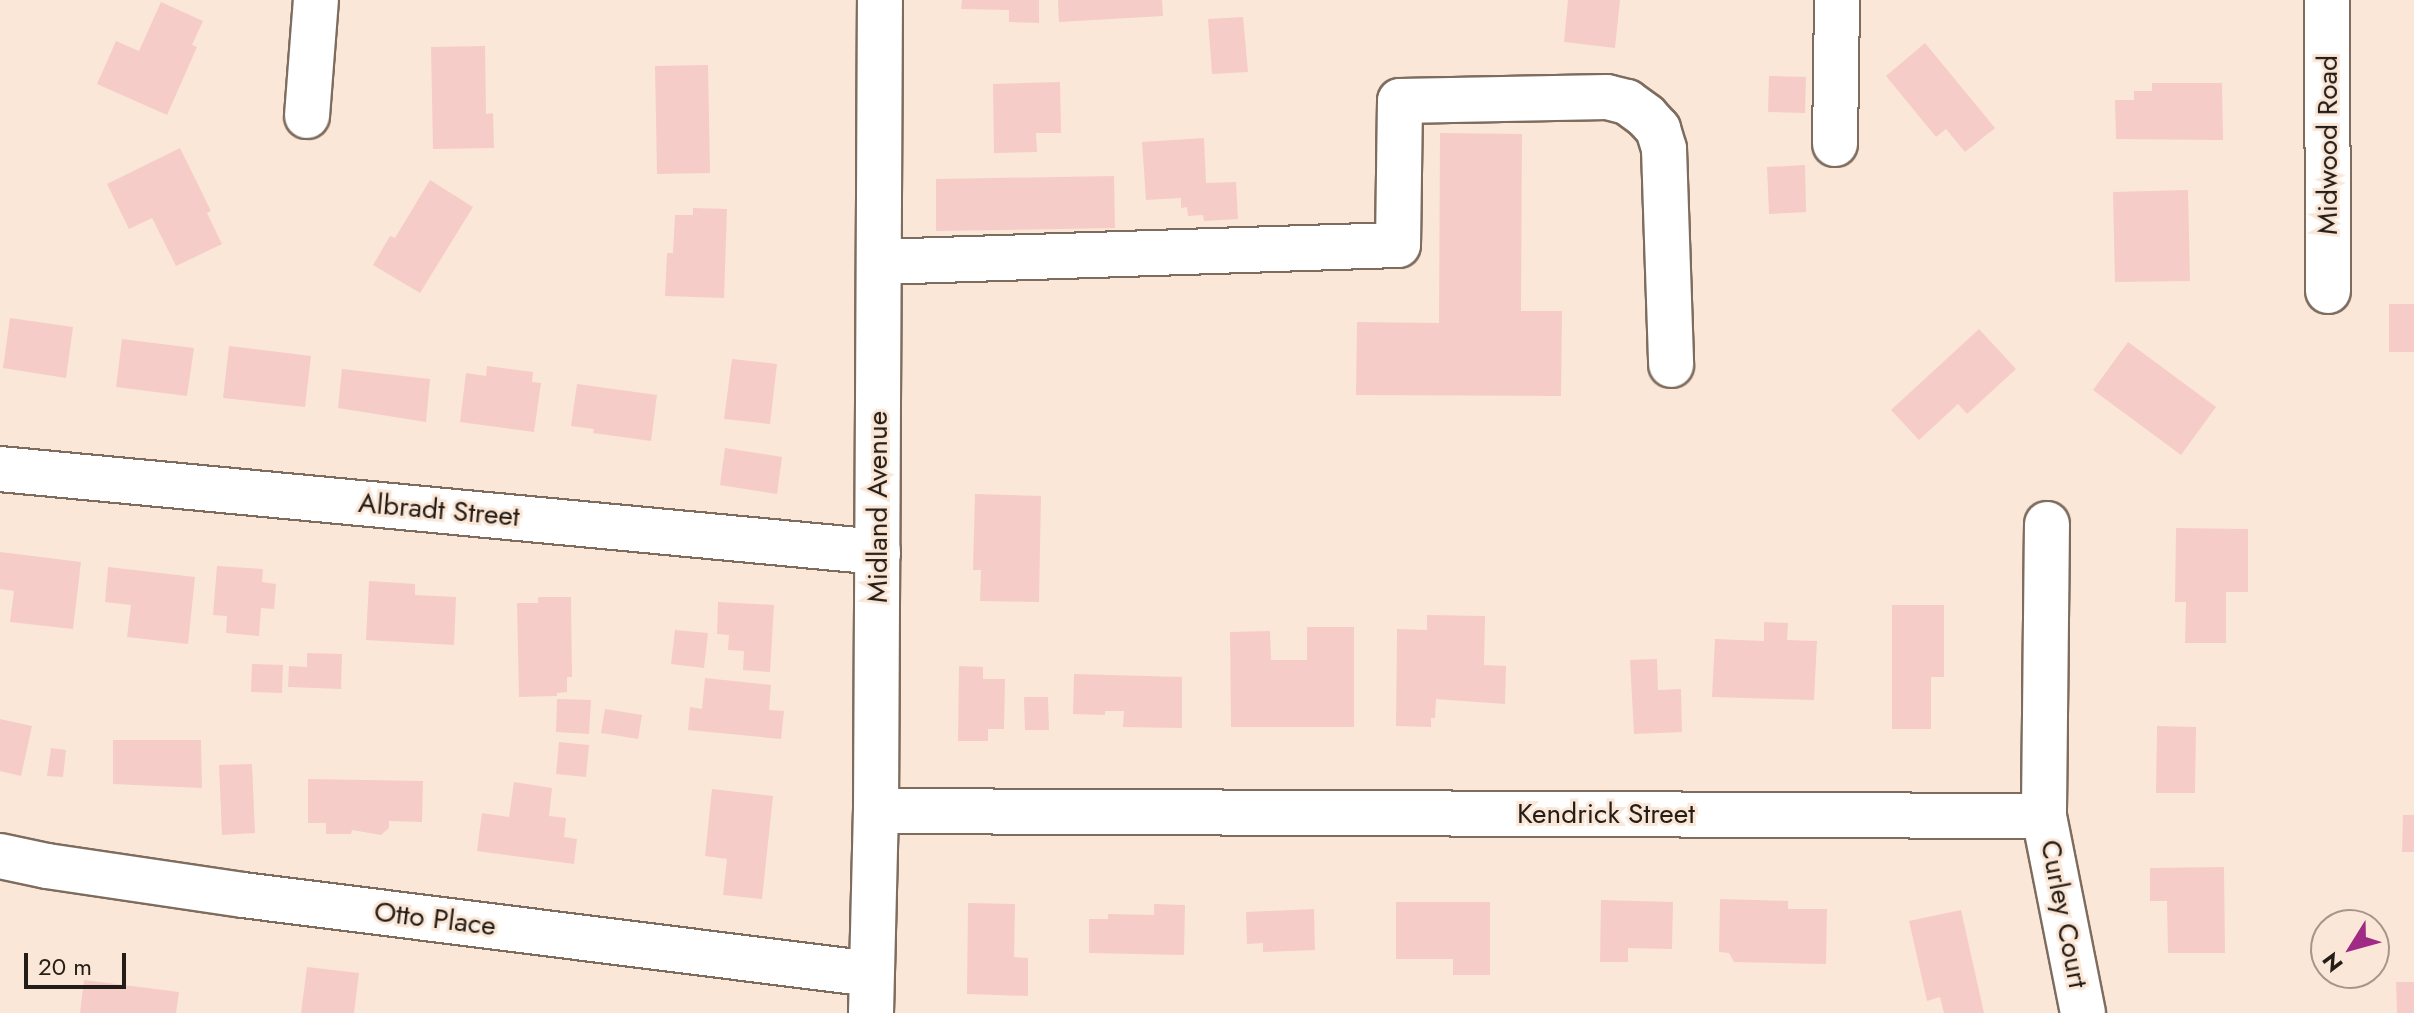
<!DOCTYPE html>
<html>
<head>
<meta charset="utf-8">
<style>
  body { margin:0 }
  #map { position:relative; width:2414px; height:1013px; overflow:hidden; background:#fbe7d7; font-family:Jost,sans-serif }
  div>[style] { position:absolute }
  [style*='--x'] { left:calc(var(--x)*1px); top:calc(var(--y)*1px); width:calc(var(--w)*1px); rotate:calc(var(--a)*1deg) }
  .building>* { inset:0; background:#f6ccc8 }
  .roads { filter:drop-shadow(2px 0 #7e6d5f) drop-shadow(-2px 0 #7e6d5f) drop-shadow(0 2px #7e6d5f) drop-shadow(0 -2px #7e6d5f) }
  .minor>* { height:44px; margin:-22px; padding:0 22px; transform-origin:22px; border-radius:22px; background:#fff }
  span { translate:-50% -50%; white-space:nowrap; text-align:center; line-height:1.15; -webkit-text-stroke:6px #fbe7d7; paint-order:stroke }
  .street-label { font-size:28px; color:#241d17 }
  .north { position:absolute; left:2310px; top:909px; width:80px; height:80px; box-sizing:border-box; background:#fbe7d7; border:2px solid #a5968a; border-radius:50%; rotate:233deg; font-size:22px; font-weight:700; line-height:32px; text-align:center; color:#241d17 }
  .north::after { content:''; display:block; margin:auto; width:28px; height:36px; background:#9f2b85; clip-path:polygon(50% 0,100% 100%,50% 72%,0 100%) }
  .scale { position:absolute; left:24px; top:953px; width:102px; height:36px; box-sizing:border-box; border:4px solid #241d17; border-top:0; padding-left:10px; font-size:24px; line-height:28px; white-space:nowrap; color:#241d17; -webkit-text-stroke:6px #fbe7d7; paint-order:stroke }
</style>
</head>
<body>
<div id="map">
  <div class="building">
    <i style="clip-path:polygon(962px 0,1039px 0,1039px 23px,1009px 22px,1009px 10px,961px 9px)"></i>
    <i style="clip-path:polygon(1058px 0,1162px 0,1163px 16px,1059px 22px)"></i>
    <i style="clip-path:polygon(1568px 0,1620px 0,1615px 48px,1564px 42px)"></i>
    <i style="clip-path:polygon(161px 2px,203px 21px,192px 45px,197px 47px,167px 115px,97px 84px,116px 41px,139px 51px)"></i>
    <i style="clip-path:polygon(1243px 17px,1248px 72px,1212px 74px,1208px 19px)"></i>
    <i style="clip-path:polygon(1925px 43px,1995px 128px,1965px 152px,1946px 129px,1936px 137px,1886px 76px)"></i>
    <i style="clip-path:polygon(485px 46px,486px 114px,493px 113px,494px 148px,433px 149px,431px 47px)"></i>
    <i style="clip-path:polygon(708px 65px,710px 173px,657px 174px,655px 66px)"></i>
    <i style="clip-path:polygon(1769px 76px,1806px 77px,1805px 113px,1768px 112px)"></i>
    <i style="clip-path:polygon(1060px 82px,1061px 133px,1036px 133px,1037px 152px,994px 153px,993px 84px)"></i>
    <i style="clip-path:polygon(2152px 83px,2222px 83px,2223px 140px,2116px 139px,2115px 100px,2134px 100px,2134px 91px,2152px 91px)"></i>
    <i style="clip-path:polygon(1440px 133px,1522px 134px,1521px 311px,1562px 311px,1561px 396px,1356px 395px,1357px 322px,1439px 323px)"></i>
    <i style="clip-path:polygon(1204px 138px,1206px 183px,1236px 182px,1238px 219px,1204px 221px,1203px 215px,1188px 216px,1187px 207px,1181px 208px,1181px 198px,1146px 200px,1142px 142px)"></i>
    <i style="clip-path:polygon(180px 148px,211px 211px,207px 213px,222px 244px,176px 266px,152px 218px,129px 229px,107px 184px)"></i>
    <i style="clip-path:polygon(1805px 165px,1806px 212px,1769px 214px,1767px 167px)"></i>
    <i style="clip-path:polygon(1114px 176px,1115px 228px,936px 231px,936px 179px)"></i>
    <i style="clip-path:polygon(430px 180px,473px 207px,420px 293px,373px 265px,390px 236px,395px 238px)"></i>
    <i style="clip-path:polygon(2188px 190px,2190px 281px,2115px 282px,2113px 192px)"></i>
    <i style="clip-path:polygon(693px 208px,727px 209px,724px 298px,665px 296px,667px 253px,673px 253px,675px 215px,693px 215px)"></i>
    <i style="clip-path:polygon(2389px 304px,2414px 304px,2414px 352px,2389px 352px)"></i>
    <i style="clip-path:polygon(10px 318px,73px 327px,66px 378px,3px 368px)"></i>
    <i style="clip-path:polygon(1979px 329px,2016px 369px,1967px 414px,1958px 404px,1919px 440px,1891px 410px)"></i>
    <i style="clip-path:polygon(122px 339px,194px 348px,187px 396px,116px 387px)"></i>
    <i style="clip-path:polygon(2128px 342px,2216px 407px,2181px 455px,2093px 390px)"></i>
    <i style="clip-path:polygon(229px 346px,311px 356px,305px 407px,223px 398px)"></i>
    <i style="clip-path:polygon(732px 359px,777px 364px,770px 424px,724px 419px)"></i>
    <i style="clip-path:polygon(487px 366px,533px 372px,532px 382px,541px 383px,534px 432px,460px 422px,466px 373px,486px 376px)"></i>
    <i style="clip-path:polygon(342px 369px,430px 379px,426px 422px,338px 408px)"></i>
    <i style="clip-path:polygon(577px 384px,657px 395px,651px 441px,593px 433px,594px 429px,571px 426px)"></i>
    <i style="clip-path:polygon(725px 448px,782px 457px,777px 494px,720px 485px)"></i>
    <i style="clip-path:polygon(975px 494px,1041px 496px,1039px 602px,980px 601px,981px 570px,973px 570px)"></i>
    <i style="clip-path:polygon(2176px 528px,2248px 529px,2248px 592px,2226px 592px,2226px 643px,2185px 643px,2186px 602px,2175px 602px)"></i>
    <i style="clip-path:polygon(0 552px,81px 562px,73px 629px,10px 622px,14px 591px,0 589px)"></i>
    <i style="clip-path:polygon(217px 566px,263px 569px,262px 582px,276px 584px,274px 609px,261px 608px,259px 636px,226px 633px,227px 616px,213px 615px)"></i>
    <i style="clip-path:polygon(108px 567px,195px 577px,188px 644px,127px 637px,131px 605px,105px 602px)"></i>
    <i style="clip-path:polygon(369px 581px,415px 584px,415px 595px,456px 597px,454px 645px,366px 640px)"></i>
    <i style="clip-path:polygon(538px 597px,571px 597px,572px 677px,567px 677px,567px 692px,557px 693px,557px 696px,519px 697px,517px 603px,538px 603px)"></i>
    <i style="clip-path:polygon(718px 602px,774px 605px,770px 672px,743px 670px,744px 651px,728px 650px,729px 635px,717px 634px)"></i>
    <i style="clip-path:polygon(1892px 605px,1944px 605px,1944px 677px,1931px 677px,1931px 729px,1892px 729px)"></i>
    <i style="clip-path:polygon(1427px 615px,1485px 616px,1484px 665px,1506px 666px,1505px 704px,1436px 699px,1435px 718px,1431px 718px,1431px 727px,1396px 726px,1397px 629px,1427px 630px)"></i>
    <i style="clip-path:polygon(1764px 622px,1788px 623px,1787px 640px,1817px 641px,1814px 700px,1712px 697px,1715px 639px,1764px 641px)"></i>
    <i style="clip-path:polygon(1307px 627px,1354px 627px,1354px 727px,1231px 727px,1230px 632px,1270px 631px,1271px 660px,1307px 660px)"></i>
    <i style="clip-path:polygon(675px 630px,708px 633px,704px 668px,671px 664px)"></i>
    <i style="clip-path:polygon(307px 653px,342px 654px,341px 689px,288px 687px,289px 666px,307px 667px)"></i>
    <i style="clip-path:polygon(1657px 659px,1658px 690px,1681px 689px,1682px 732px,1634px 734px,1630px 660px)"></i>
    <i style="clip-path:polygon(252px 664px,283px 665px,282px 693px,251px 692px)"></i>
    <i style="clip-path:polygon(959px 666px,983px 667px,983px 679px,1005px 679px,1004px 729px,988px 729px,988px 741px,958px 741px)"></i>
    <i style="clip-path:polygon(1074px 674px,1182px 677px,1182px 728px,1123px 727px,1124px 711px,1105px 711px,1105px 715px,1073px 714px)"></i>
    <i style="clip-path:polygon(705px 678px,771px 685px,769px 710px,784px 711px,781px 739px,688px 730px,690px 707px,702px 709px)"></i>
    <i style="clip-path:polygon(1024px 697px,1048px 697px,1049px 730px,1025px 730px)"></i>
    <i style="clip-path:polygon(557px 699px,591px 700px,589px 734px,556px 732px)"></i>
    <i style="clip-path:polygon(605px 709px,642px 715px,638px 739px,601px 733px)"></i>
    <i style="clip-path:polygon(0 719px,32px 726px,21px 776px,0 771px)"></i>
    <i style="clip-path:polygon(2157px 726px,2196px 727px,2195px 793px,2156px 793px)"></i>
    <i style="clip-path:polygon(113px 740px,201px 740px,202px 788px,113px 784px)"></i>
    <i style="clip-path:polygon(559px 742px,589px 745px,586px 777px,556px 774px)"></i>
    <i style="clip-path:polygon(51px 748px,66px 750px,63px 777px,47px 776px)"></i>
    <i style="clip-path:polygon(252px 764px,255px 833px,222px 835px,219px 765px)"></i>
    <i style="clip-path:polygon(308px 779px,423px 781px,422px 822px,389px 821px,389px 828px,381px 835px,352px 830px,351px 834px,326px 834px,326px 823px,308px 823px)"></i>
    <i style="clip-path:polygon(514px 782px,552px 788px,549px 816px,566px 818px,564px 837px,577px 839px,574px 864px,477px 851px,482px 813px,509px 817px)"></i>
    <i style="clip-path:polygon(712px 789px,773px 796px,762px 899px,723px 895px,727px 859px,705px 856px)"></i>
    <i style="clip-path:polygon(2403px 815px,2414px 815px,2414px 852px,2402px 852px)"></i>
    <i style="clip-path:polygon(2224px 867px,2225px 953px,2168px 953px,2167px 901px,2150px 901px,2150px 868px)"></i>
    <i style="clip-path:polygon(1720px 899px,1788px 901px,1788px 909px,1827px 909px,1826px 964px,1734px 962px,1729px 953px,1719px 952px)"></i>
    <i style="clip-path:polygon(1601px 900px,1673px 902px,1672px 949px,1628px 948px,1628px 962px,1600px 962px)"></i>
    <i style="clip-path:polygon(1396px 902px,1490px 902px,1490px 975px,1453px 975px,1453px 959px,1396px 959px)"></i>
    <i style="clip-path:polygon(968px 903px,1015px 904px,1014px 957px,1028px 958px,1028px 996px,967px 994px)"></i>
    <i style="clip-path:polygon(1154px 904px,1185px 905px,1184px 955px,1089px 953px,1089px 919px,1108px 919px,1108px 914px,1154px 915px)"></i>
    <i style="clip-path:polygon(1314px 909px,1315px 950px,1263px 952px,1263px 943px,1247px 944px,1246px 912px)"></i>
    <i style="clip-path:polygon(1961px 910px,1984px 1013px,1944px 1013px,1940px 997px,1927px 1001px,1909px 921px)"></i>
    <i style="clip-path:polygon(307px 967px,359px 973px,354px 1013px,301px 1013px)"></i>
    <i style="clip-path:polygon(84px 980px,179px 992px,176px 1013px,80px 1013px)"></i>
    <i style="clip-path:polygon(2396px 982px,2414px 982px,2414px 1013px,2397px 1013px)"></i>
  </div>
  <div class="roads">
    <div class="minor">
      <i style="--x:2327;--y:0;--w:291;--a:89.8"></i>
      <i style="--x:307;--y:116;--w:116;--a:-85.6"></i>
      <i style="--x:1835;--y:144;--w:144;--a:-89.2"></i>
      <i style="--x:879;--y:262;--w:519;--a:-1.88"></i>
      <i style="--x:1398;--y:245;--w:144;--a:-89.2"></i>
      <i style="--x:1400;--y:101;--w:207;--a:-1.1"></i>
      <i style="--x:1607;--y:97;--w:21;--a:14"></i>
      <i style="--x:1627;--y:102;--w:24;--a:36"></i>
      <i style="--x:1646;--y:116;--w:18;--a:47"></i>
      <i style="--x:1658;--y:129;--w:21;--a:73"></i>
      <i style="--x:1664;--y:149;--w:216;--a:88.1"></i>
      <i style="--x:0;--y:469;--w:882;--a:5.4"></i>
      <i style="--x:2047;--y:524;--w:292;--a:90.6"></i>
      <i style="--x:2044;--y:816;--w:201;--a:78.8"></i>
      <i style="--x:876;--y:811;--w:1168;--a:0.25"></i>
      <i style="--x:0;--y:856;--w:48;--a:12"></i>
      <i style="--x:47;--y:866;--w:198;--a:8.4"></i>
      <i style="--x:243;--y:895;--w:633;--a:7.17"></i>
      <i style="--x:871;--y:1013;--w:202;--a:-88.6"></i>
      <i style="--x:876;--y:811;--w:811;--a:-89.72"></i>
    </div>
  </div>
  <div class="street-label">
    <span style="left:2328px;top:145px;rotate:-90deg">Midwood Road</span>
    <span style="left:878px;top:507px;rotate:-90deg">Midland Avenue</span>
    <span style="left:439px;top:510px;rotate:5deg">Albradt Street</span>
    <span style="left:1606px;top:814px">Kendrick Street</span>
    <span style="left:2064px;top:914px;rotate:79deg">Curley Court</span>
    <span style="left:435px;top:919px;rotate:7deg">Otto Place</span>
  </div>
  <div class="north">N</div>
  <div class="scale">20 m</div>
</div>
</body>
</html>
